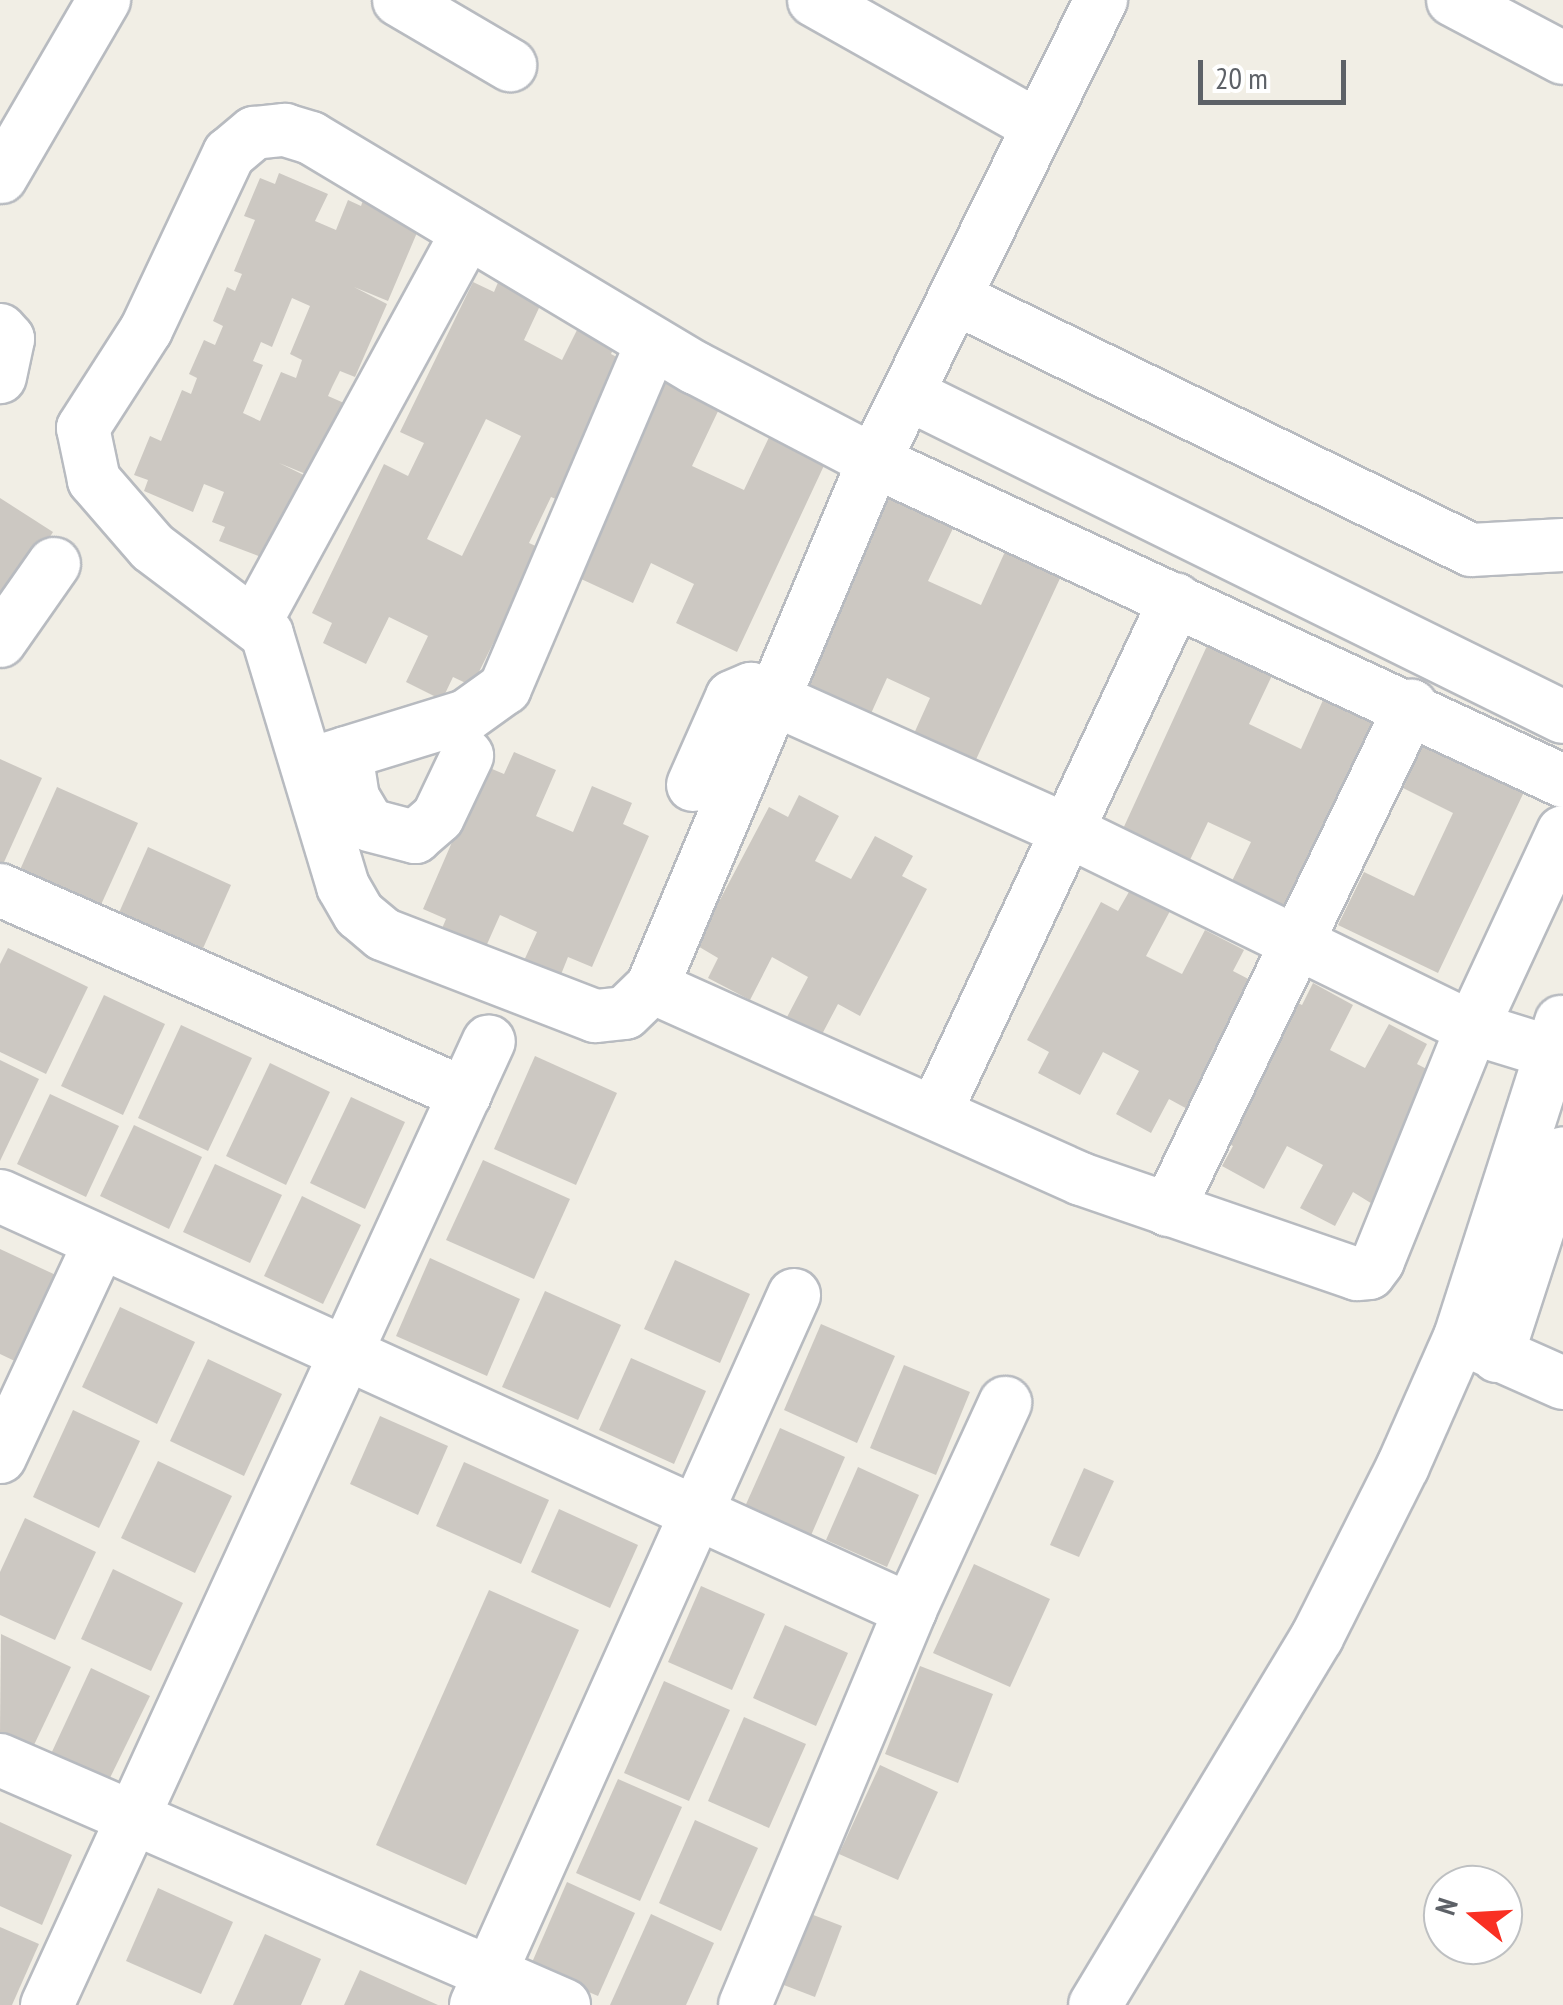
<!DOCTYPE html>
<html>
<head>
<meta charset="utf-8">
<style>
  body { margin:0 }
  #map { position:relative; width:1563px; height:2005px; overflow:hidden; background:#f1eee5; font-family:"PT Sans Narrow",sans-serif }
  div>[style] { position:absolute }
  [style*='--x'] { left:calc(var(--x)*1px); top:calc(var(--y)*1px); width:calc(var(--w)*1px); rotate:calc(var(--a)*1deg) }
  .building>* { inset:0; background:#ccc8c2 }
  .roads { filter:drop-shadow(2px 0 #b8bbc0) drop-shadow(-2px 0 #b8bbc0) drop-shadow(0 2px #b8bbc0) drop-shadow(0 -2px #b8bbc0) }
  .minor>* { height:52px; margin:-26px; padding:0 26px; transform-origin:26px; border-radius:26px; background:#fff }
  span { translate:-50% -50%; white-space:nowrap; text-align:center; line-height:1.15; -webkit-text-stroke:9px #fff; paint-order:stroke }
  .north { position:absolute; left:1423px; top:1865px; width:100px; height:100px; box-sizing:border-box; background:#fff; border:2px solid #bec0c2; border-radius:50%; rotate:288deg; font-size:28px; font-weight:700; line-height:40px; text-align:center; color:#5d6167 }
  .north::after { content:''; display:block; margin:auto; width:35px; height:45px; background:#f93023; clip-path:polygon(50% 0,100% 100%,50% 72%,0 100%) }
  .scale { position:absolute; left:1198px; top:60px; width:148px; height:45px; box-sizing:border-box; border:5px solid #5d6167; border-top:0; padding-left:12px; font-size:30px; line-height:35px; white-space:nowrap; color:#5d6167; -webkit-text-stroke:8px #fff; paint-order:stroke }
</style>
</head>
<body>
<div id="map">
  <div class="building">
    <i style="clip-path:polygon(evenodd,279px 173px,328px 194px,315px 221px,336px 230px,348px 200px,361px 206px,366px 192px,419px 228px,388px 301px,354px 287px,387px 304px,355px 377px,340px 371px,332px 387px,328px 396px,344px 403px,313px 477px,279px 463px,312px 479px,281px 553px,265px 546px,261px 557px,219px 541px,225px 527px,212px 522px,224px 492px,204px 484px,193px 512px,144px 491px,148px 480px,134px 475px,150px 436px,161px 441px,182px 390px,191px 394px,197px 378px,189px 374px,204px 340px,215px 345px,223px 326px,213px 321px,227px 287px,235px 291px,242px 274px,234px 271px,255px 220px,244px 216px,260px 178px,275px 184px,279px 173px,292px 298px,310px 306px,290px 354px,302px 360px,296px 378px,281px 372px,260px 421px,243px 413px,263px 365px,253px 361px,261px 342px,272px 347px,292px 298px)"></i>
    <i style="clip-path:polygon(evenodd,502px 273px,546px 293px,524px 340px,562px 360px,585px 314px,621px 332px,611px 354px,630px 364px,563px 502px,551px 497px,529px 543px,540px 548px,472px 686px,453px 677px,442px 700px,406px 682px,428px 636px,389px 617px,366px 664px,323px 643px,332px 623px,312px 613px,384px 464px,408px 476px,424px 443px,400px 432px,473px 282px,494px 292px,502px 273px,486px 419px,521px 436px,462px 556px,427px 539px,486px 419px)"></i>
    <i style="clip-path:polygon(657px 377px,720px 407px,692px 466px,744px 490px,772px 431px,828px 457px,737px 652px,676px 623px,694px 584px,651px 563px,633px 603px,566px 572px)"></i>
    <i style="clip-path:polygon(892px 492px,956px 522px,928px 581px,981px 605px,1008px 545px,1063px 572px,973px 766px,912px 738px,930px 698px,887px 678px,869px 718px,801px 686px)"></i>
    <i style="clip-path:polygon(0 498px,53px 532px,0 616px)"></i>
    <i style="clip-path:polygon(1212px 635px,1277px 665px,1249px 724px,1301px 749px,1328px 689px,1384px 715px,1294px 910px,1232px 881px,1251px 842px,1208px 822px,1189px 862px,1122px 831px)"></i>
    <i style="clip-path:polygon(1432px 726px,1532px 775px,1438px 973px,1338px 925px,1364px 872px,1414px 896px,1453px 813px,1403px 788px)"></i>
    <i style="clip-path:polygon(514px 752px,556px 770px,536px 816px,573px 832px,592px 786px,632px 803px,623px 824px,649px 836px,592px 967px,568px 957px,554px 992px,517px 976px,537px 932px,500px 915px,480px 960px,437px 940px,446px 919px,423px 909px,485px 766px,504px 774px)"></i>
    <i style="clip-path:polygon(0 759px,42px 778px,0 871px)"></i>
    <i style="clip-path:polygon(57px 787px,138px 823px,95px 918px,15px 881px)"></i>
    <i style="clip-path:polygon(799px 795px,839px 816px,815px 861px,851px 879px,875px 836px,913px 856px,902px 876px,927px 889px,860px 1016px,838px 1004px,820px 1038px,786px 1019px,808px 977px,772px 957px,750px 1000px,708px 978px,718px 958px,696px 945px,769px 807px,788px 817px)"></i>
    <i style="clip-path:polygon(148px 847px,231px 885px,197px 962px,114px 924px)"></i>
    <i style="clip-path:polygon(1130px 890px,1170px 911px,1146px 956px,1182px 974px,1205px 930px,1244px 950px,1233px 971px,1258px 984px,1191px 1111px,1169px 1099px,1151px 1133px,1116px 1114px,1139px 1071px,1103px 1052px,1080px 1095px,1038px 1073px,1049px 1052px,1027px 1040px,1101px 902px,1118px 911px)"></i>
    <i style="clip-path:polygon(8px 948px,88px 987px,46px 1074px,0 1052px,0 964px)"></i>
    <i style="clip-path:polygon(1313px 983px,1353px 1005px,1330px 1050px,1365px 1068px,1389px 1024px,1427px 1044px,1417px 1064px,1442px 1077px,1374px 1205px,1353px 1192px,1335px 1226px,1300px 1208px,1323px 1165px,1287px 1146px,1264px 1189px,1222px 1166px,1233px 1146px,1211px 1134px,1284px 996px,1302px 1005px)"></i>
    <i style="clip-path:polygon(104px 995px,165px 1024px,123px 1115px,61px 1086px)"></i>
    <i style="clip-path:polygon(181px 1025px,252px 1058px,208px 1151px,138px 1118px)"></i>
    <i style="clip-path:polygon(535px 1056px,617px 1093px,576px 1185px,494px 1149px)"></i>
    <i style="clip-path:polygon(0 1060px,39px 1079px,0 1161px)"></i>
    <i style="clip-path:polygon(270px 1063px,330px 1092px,286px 1185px,226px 1156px)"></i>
    <i style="clip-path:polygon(50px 1094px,119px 1126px,86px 1197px,17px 1164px)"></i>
    <i style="clip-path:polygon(351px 1097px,405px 1122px,365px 1209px,310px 1183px)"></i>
    <i style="clip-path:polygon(134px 1125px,202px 1157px,169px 1229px,100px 1196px)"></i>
    <i style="clip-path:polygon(483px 1160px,570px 1199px,534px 1279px,446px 1240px)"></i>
    <i style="clip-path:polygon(215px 1164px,282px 1195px,250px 1263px,183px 1232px)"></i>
    <i style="clip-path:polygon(302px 1196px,361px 1225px,323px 1304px,264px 1276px)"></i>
    <i style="clip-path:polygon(0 1249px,60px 1277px,19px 1363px,0 1354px)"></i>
    <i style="clip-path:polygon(430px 1258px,520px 1299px,487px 1376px,396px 1336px)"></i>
    <i style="clip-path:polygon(675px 1260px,750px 1294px,720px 1363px,644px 1329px)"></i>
    <i style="clip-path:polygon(545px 1291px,621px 1325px,578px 1420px,502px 1387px)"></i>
    <i style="clip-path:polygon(120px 1307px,195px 1342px,157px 1424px,82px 1387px)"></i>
    <i style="clip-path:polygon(821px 1324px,895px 1356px,857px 1443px,784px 1410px)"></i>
    <i style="clip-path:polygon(631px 1358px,706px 1391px,674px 1464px,599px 1430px)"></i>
    <i style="clip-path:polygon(208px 1359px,282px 1394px,244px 1476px,170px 1441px)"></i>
    <i style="clip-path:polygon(904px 1365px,970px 1392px,936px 1475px,870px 1448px)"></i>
    <i style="clip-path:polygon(73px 1410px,140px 1441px,99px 1528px,33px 1497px)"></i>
    <i style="clip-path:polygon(380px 1416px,448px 1446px,418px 1515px,350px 1484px)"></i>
    <i style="clip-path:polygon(780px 1428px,845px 1457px,809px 1540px,743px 1511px)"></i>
    <i style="clip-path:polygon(158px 1461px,232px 1496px,195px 1573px,121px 1538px)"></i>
    <i style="clip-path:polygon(464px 1462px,549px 1500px,521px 1564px,436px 1526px)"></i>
    <i style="clip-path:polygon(858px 1467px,919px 1495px,887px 1567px,826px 1540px)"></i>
    <i style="clip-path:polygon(1084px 1468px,1114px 1481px,1079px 1557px,1050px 1545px)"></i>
    <i style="clip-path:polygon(559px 1509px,638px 1545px,610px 1608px,531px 1572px)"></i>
    <i style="clip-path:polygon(25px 1518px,96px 1552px,55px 1640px,0 1615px,0 1572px)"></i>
    <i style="clip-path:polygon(974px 1564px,1050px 1599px,1010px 1687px,933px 1653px)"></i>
    <i style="clip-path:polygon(113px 1569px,183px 1603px,151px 1671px,81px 1639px)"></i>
    <i style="clip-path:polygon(701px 1586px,765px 1614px,732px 1690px,668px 1662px)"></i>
    <i style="clip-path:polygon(489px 1590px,579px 1630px,466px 1885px,376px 1845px)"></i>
    <i style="clip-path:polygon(785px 1625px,848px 1653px,816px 1726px,753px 1698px)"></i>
    <i style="clip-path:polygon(1px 1634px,71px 1667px,33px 1747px,0 1732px)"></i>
    <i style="clip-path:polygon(920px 1666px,993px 1694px,958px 1783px,885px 1754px)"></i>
    <i style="clip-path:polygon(91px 1668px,150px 1696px,107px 1784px,50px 1756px)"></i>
    <i style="clip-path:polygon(664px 1681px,730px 1710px,689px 1801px,624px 1773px)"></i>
    <i style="clip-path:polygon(744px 1717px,806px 1744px,769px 1828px,708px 1801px)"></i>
    <i style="clip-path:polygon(880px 1765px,938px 1792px,898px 1880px,839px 1854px)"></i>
    <i style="clip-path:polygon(618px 1779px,682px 1807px,640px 1901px,576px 1873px)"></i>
    <i style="clip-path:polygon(695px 1820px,758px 1848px,721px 1931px,659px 1903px)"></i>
    <i style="clip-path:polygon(0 1822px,72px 1855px,42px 1925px,0 1906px)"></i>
    <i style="clip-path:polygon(567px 1882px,635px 1913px,598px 1996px,530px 1967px)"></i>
    <i style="clip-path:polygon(158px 1888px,233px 1922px,201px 1994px,126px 1961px)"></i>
    <i style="clip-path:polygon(803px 1911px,842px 1926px,815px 1997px,776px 1982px)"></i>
    <i style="clip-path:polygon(651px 1914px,714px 1943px,686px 2005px,610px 2005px)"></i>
    <i style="clip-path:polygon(0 1927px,39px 1944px,12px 2005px,0 2005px)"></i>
    <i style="clip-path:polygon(265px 1934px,321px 1959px,301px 2005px,233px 2005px)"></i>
    <i style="clip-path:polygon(360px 1970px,438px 2005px,344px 2005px)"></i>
  </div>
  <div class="roads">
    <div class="minor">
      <i style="--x:399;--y:0;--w:129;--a:30.4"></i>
      <i style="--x:814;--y:0;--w:257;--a:29.4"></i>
      <i style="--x:1453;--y:0;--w:124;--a:27.8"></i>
      <i style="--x:1;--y:177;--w:205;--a:-59.8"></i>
      <i style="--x:955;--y:298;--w:574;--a:26.03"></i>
      <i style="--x:1471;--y:550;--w:92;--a:-3.1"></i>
      <i style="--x:0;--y:330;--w:12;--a:48"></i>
      <i style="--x:8;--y:339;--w:39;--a:102"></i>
      <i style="--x:908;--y:394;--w:730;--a:26.25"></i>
      <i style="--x:255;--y:622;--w:444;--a:-61.4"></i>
      <i style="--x:0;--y:641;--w:94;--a:-55"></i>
      <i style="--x:346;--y:753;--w:46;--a:81.2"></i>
      <i style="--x:353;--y:798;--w:31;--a:59"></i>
      <i style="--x:369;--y:825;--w:48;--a:14.6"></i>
      <i style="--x:415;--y:837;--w:30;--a:-41"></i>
      <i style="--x:438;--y:817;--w:68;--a:-64.6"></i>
      <i style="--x:307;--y:765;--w:166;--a:-17.1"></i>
      <i style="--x:466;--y:716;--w:48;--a:-35.7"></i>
      <i style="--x:505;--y:688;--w:375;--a:-66.9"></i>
      <i style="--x:693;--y:785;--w:96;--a:-66.1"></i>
      <i style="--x:732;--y:697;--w:21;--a:-23"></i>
      <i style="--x:751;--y:689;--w:347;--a:24.1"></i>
      <i style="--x:1068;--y:831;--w:449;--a:26"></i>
      <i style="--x:1472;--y:1028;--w:216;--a:-65.1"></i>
      <i style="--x:0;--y:890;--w:508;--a:23.69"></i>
      <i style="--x:652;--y:987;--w:571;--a:-67.12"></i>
      <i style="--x:874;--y:461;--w:514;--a:-63.78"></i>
      <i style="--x:1550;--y:1052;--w:82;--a:-162.9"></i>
      <i style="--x:1472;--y:1028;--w:251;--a:112"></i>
      <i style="--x:1378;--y:1261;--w:15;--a:127"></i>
      <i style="--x:1369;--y:1273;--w:12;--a:175"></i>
      <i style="--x:1357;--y:1274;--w:292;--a:-161"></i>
      <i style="--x:1081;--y:1179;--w:470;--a:-155.9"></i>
      <i style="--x:652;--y:987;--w:37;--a:136"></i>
      <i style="--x:625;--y:1013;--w:30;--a:174"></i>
      <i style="--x:595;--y:1016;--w:227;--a:-158.9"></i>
      <i style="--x:383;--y:934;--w:31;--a:-140"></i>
      <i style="--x:359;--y:914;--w:32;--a:-120"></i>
      <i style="--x:343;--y:886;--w:263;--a:-106.8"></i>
      <i style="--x:267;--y:634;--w:144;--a:-142.9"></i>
      <i style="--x:152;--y:547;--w:89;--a:-130.9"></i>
      <i style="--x:94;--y:480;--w:53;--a:-101.9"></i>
      <i style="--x:83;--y:428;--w:117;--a:-57.3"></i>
      <i style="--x:146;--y:330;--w:195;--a:-64.8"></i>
      <i style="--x:229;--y:154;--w:33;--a:-40"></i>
      <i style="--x:254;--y:133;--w:31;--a:-6"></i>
      <i style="--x:285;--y:130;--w:27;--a:17"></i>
      <i style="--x:311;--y:138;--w:448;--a:30.9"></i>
      <i style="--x:696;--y:368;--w:201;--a:27.6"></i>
      <i style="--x:874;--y:461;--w:760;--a:24.91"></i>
      <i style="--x:936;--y:1111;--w:565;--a:-64.89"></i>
      <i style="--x:0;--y:1196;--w:1000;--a:24.46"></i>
      <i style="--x:1168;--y:1210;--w:560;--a:-64.26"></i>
      <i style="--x:1466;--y:1340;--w:106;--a:23.9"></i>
      <i style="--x:1497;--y:1356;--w:213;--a:-72"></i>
      <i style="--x:0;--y:1457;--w:236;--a:-65"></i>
      <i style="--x:0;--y:1760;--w:615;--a:23.48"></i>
      <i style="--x:47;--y:2005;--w:1060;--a:-65.37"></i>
      <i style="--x:476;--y:2005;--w:778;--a:-65.87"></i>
      <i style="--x:745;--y:2005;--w:428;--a:-67.3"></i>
      <i style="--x:910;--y:1610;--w:228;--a:-65.3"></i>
      <i style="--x:1095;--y:2005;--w:430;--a:-58.9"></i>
      <i style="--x:1317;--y:1637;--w:191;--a:-63.3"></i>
      <i style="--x:1403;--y:1466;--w:141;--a:-66.2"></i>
      <i style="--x:1460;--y:1337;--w:331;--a:-72.2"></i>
    </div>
  </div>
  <div class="north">N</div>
  <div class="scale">20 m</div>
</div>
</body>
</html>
